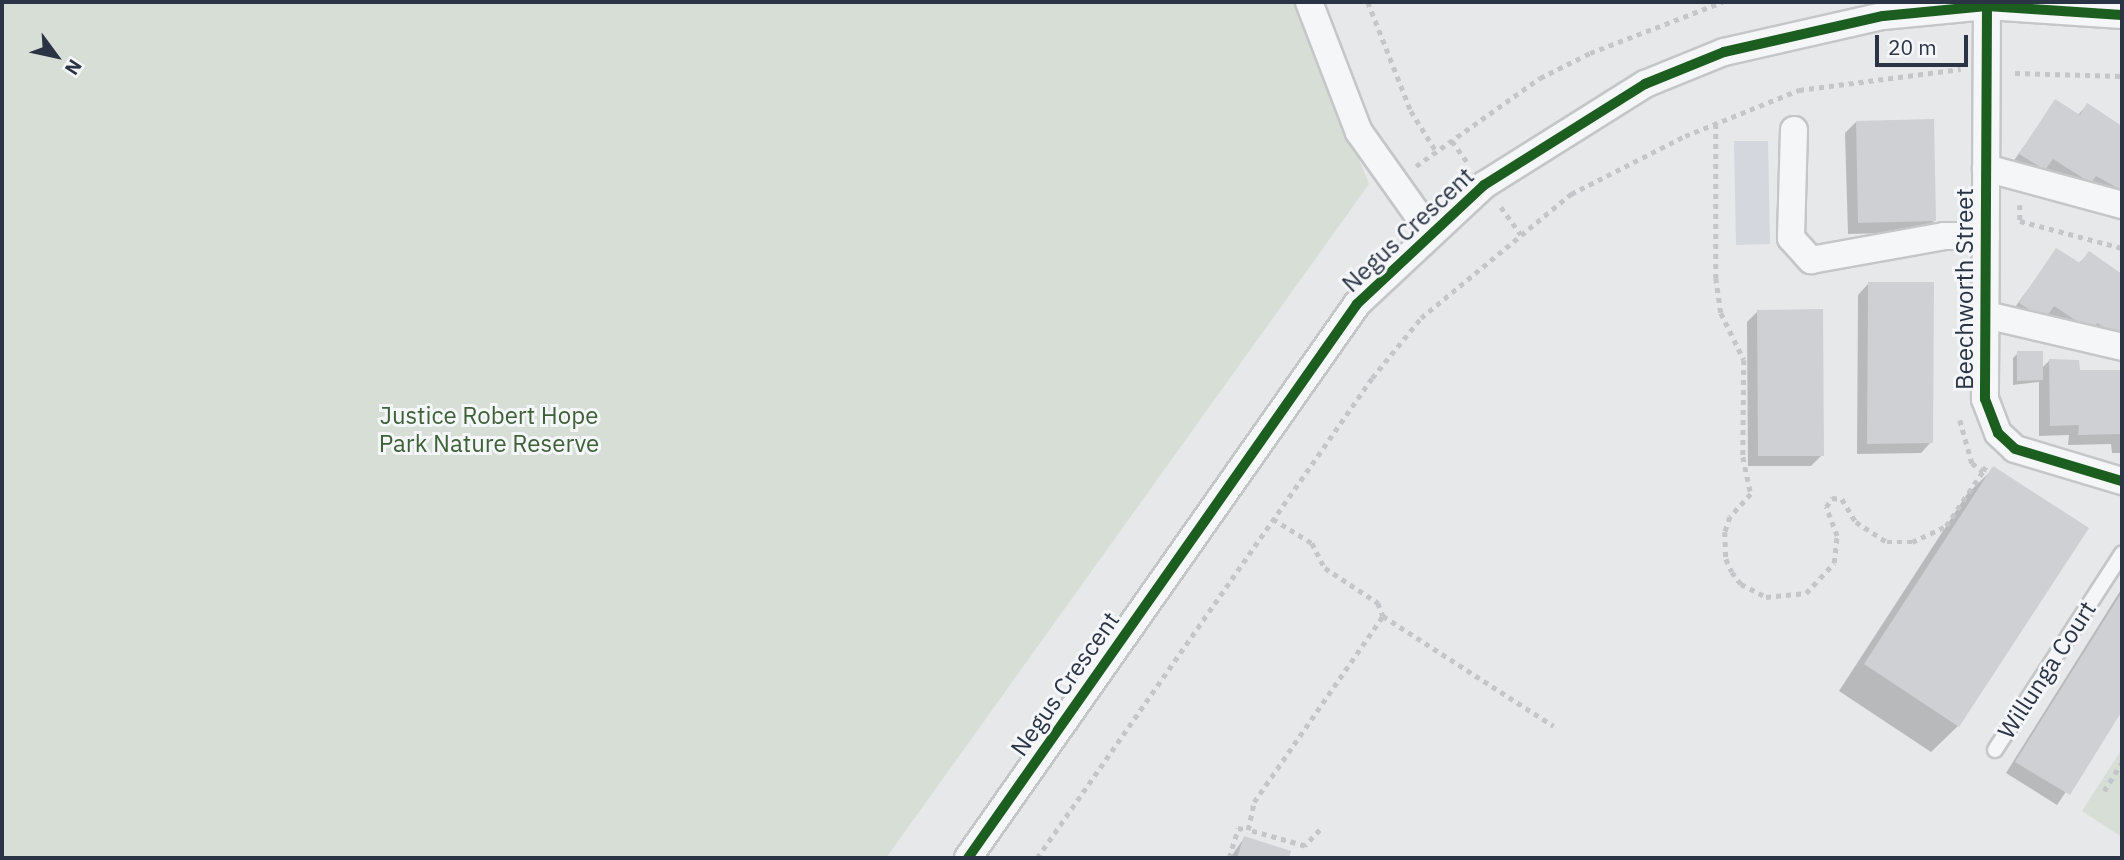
<!DOCTYPE html>
<html>
<head>
<meta charset="utf-8">
<style>
  body { margin:0 }
  #map { position:relative; width:2124px; height:860px; overflow:hidden; background:#e6e8ea; font-family:"IBM Plex Sans",sans-serif }
  div>[style] { position:absolute }
  [style*='--x'] { left:calc(var(--x)*1px); top:calc(var(--y)*1px); width:calc(var(--w)*1px); rotate:calc(var(--a)*1deg) }
  .built>* { inset:0; background:#d4d7dd }
  .green>* { inset:0; background:#d6ded6 }
  .shadow>* { inset:0; background:#0003 }
  .building>* { inset:0; background:#ced0d3 }
  .path>* { height:4.5px; margin-top:-2.25px; transform-origin:0; background:repeating-linear-gradient(90deg,#c5c6ca 0 5px,transparent 0 10px) }
  .roads { filter:drop-shadow(2px 0 #c4c6c8) drop-shadow(-2px 0 #c4c6c8) drop-shadow(0 2px #c4c6c8) drop-shadow(0 -2px #c4c6c8) }
  .service>* { height:14px; margin:-7px; padding:0 7px; transform-origin:7px; border-radius:7px; background:#f5f6f7 }
  .minor>* { height:26px; margin:-13px; padding:0 13px; transform-origin:13px; border-radius:13px; background:#f5f6f7 }
  .cycleway>* { height:10px; margin:-5px; padding:0 5px; transform-origin:5px; border-radius:5px; background:#1b5e20 }
  span { translate:-50% -50%; white-space:nowrap; text-align:center; line-height:1.15; -webkit-text-stroke:6px #f4f6f9; paint-order:stroke }
  .street-label { font-size:24px; color:#2b3445 }
  .park-label { font-size:24px; color:#3f6138 }
  .frame { position:absolute; inset:0; border:4px solid #2b3445; pointer-events:none }
  .north { position:absolute; left:21px; top:21px; width:70px; height:70px; -webkit-text-stroke:5px #f4f6f9; paint-order:stroke; rotate:123deg; font-size:19px; font-weight:700; line-height:28px; text-align:center; color:#2b3445 }
  .north::after { content:''; display:block; margin:auto; width:24px; height:32px; background:#2b3445; clip-path:polygon(50% 0,100% 100%,50% 72%,0 100%) }
  .scale { position:absolute; left:1875px; top:35px; width:93px; height:32px; box-sizing:border-box; border:4px solid #2b3445; border-top:0; padding-left:9px; font-size:21px; line-height:24px; white-space:nowrap; color:#2b3445; -webkit-text-stroke:5px #f4f6f9; paint-order:stroke }
</style>
</head>
<body>
<div id="map">
  <div class="built">
    <i style="clip-path:polygon(1734px 141px,1768px 141px,1770px 244px,1736px 245px)"></i>
  </div>
  <div class="green">
    <i style="clip-path:polygon(2px 2px,1295px 2px,1369px 184px,886px 858px,2px 858px)"></i>
    <i style="clip-path:polygon(2122px 749px,2122px 837px,2082px 811px)"></i>
  </div>
  <div class="shadow">
    <i style="clip-path:polygon(2056px 101px,2077px 116px,2087px 105px,2122px 128px,2122px 198px,2010px 166px)"></i>
    <i style="clip-path:polygon(1856px 122px,1934px 221px,1924px 232px,1848px 234px,1845px 133px)"></i>
    <i style="clip-path:polygon(2056px 251px,2078px 264px,2089px 253px,2122px 276px,2122px 346px,2010px 314px)"></i>
    <i style="clip-path:polygon(1868px 284px,1931px 442px,1921px 453px,1857px 454px,1858px 295px)"></i>
    <i style="clip-path:polygon(1758px 311px,1822px 455px,1811px 466px,1748px 466px,1747px 322px)"></i>
    <i style="clip-path:polygon(2018px 353px,2041px 369px,2049px 361px,2078px 371px,2122px 372px,2122px 453px,2112px 453px,2111px 444px,2068px 445px,2069px 435px,2039px 436px,2039px 382px,2013px 385px,2013px 358px)"></i>
    <i style="clip-path:polygon(1994px 468px,1958px 726px,1931px 752px,1839px 691px,1967px 494px)"></i>
    <i style="clip-path:polygon(2122px 588px,2122px 708px,2057px 805px,2006px 773px)"></i>
    <i style="clip-path:polygon(1244px 838px,1289px 852px,1287px 858px,1230px 858px)"></i>
  </div>
  <div class="building">
    <i style="clip-path:polygon(2055px 99px,2080px 115px,2087px 103px,2122px 126px,2121px 190px,2096px 176px,2091px 183px,2053px 159px,2045px 170px,2019px 154px)"></i>
    <i style="clip-path:polygon(1934px 119px,1936px 221px,1858px 223px,1856px 121px)"></i>
    <i style="clip-path:polygon(2056px 248px,2080px 263px,2089px 251px,2122px 274px,2121px 338px,2097px 323px,2092px 331px,2054px 306px,2045px 319px,2019px 303px)"></i>
    <i style="clip-path:polygon(1868px 282px,1934px 282px,1933px 443px,1867px 444px)"></i>
    <i style="clip-path:polygon(1823px 309px,1824px 456px,1758px 456px,1757px 310px)"></i>
    <i style="clip-path:polygon(2017px 351px,2043px 351px,2043px 380px,2017px 381px)"></i>
    <i style="clip-path:polygon(2049px 359px,2079px 360px,2080px 370px,2122px 370px,2122px 434px,2078px 435px,2079px 425px,2050px 426px)"></i>
    <i style="clip-path:polygon(1993px 466px,2089px 528px,1959px 727px,1864px 664px)"></i>
    <i style="clip-path:polygon(2122px 592px,2122px 711px,2070px 795px,2015px 762px)"></i>
    <i style="clip-path:polygon(1244px 836px,1291px 851px,1289px 858px,1237px 858px)"></i>
  </div>
  <div class="path">
    <i style="--x:1368;--y:2;--w:117;--a:68.5"></i>
    <i style="--x:1411;--y:111;--w:47;--a:58"></i>
    <i style="--x:2015;--y:73;--w:107;--a:1.6"></i>
    <i style="--x:1716;--y:124;--w:154;--a:90"></i>
    <i style="--x:1716;--y:278;--w:35;--a:82"></i>
    <i style="--x:1721;--y:313;--w:52;--a:63.9"></i>
    <i style="--x:1744;--y:360;--w:97;--a:90.6"></i>
    <i style="--x:1743;--y:457;--w:38;--a:78"></i>
    <i style="--x:1751;--y:494;--w:31;--a:132"></i>
    <i style="--x:1730;--y:517;--w:16;--a:108"></i>
    <i style="--x:1725;--y:532;--w:27;--a:88"></i>
    <i style="--x:1726;--y:559;--w:14;--a:65"></i>
    <i style="--x:1732;--y:572;--w:15;--a:53"></i>
    <i style="--x:1741;--y:584;--w:28;--a:27"></i>
    <i style="--x:1766;--y:597;--w:40;--a:-5.7"></i>
    <i style="--x:1806;--y:593;--w:41;--a:-47"></i>
    <i style="--x:1834;--y:563;--w:27;--a:-84"></i>
    <i style="--x:1837;--y:536;--w:31;--a:-111"></i>
    <i style="--x:1826;--y:507;--w:11;--a:-56"></i>
    <i style="--x:1832;--y:498;--w:10;--a:6"></i>
    <i style="--x:1842;--y:499;--w:27;--a:59"></i>
    <i style="--x:1856;--y:522;--w:37;--a:33"></i>
    <i style="--x:1887;--y:542;--w:25;--a:0"></i>
    <i style="--x:1912;--y:542;--w:38;--a:-25"></i>
    <i style="--x:1946;--y:526;--w:66;--a:-56.1"></i>
    <i style="--x:1452;--y:141;--w:29;--a:54"></i>
    <i style="--x:1416;--y:166;--w:152;--a:-35.4"></i>
    <i style="--x:1540;--y:78;--w:56;--a:-26.6"></i>
    <i style="--x:1590;--y:53;--w:142;--a:-21.1"></i>
    <i style="--x:2020;--y:205;--w:16;--a:90"></i>
    <i style="--x:2020;--y:221;--w:106;--a:14.8"></i>
    <i style="--x:1501;--y:207;--w:34;--a:54"></i>
    <i style="--x:1960;--y:420;--w:45;--a:74.4"></i>
    <i style="--x:1972;--y:463;--w:14;--a:36"></i>
    <i style="--x:1983;--y:471;--w:9;--a:-58"></i>
    <i style="--x:1273;--y:519;--w:46;--a:31.6"></i>
    <i style="--x:1312;--y:543;--w:28;--a:63"></i>
    <i style="--x:1325;--y:568;--w:64;--a:33.4"></i>
    <i style="--x:1378;--y:603;--w:14;--a:69"></i>
    <i style="--x:1383;--y:616;--w:203;--a:32.8"></i>
    <i style="--x:2104;--y:791;--w:34;--a:-58"></i>
    <i style="--x:1320;--y:830;--w:22;--a:133"></i>
    <i style="--x:1305;--y:846;--w:59;--a:-164.3"></i>
    <i style="--x:1248;--y:830;--w:29;--a:-78"></i>
    <i style="--x:1254;--y:802;--w:226;--a:-55.3"></i>
    <i style="--x:1037;--y:858;--w:585;--a:-55.09"></i>
    <i style="--x:1372;--y:378;--w:77;--a:-50.8"></i>
    <i style="--x:1421;--y:318;--w:195;--a:-39.6"></i>
    <i style="--x:1571;--y:194;--w:128;--a:-27"></i>
    <i style="--x:1685;--y:136;--w:123;--a:-22"></i>
    <i style="--x:1799;--y:90;--w:163;--a:-7.4"></i>
    <i style="--x:1229;--y:858;--w:31;--a:-73"></i>
    <i style="--x:1238;--y:828;--w:10;--a:11"></i>
  </div>
  <div class="roads">
    <div class="service">
      <i style="--x:1995;--y:750;--w:234;--a:-57.1"></i>
    </div>
    <div class="minor">
      <i style="--x:1309;--y:2;--w:139;--a:69"></i>
      <i style="--x:1359;--y:132;--w:123;--a:54.6"></i>
      <i style="--x:1987;--y:6;--w:393;--a:90.3"></i>
      <i style="--x:1985;--y:399;--w:36;--a:69"></i>
      <i style="--x:1998;--y:433;--w:23;--a:43"></i>
      <i style="--x:2015;--y:449;--w:112;--a:16.7"></i>
      <i style="--x:1794;--y:130;--w:108;--a:91.6"></i>
      <i style="--x:1791;--y:238;--w:30;--a:48"></i>
      <i style="--x:1811;--y:260;--w:135;--a:-10.2"></i>
      <i style="--x:1944;--y:236;--w:42;--a:0"></i>
      <i style="--x:1986;--y:168;--w:141;--a:15.2"></i>
      <i style="--x:1986;--y:315;--w:140;--a:13.2"></i>
      <i style="--x:968;--y:858;--w:677;--a:-54.92"></i>
      <i style="--x:1357;--y:304;--w:174;--a:-43.1"></i>
      <i style="--x:1484;--y:185;--w:190;--a:-32.1"></i>
      <i style="--x:1645;--y:84;--w:85;--a:-22.1"></i>
      <i style="--x:1724;--y:52;--w:163;--a:-12.8"></i>
      <i style="--x:1883;--y:16;--w:104;--a:-5.5"></i>
      <i style="--x:1987;--y:6;--w:135;--a:3.8"></i>
    </div>
  </div>
  <div class="cycleway">
    <i style="--x:1987;--y:6;--w:393;--a:90.3"></i>
    <i style="--x:1985;--y:399;--w:36;--a:69"></i>
    <i style="--x:1998;--y:433;--w:23;--a:43"></i>
    <i style="--x:2015;--y:449;--w:112;--a:16.7"></i>
    <i style="--x:968;--y:858;--w:677;--a:-54.92"></i>
    <i style="--x:1357;--y:304;--w:174;--a:-43.1"></i>
    <i style="--x:1484;--y:185;--w:190;--a:-32.1"></i>
    <i style="--x:1645;--y:84;--w:85;--a:-22.1"></i>
    <i style="--x:1724;--y:52;--w:163;--a:-12.8"></i>
    <i style="--x:1883;--y:16;--w:104;--a:-5.5"></i>
    <i style="--x:1987;--y:6;--w:135;--a:3.8"></i>
  </div>
  <div class="street-label">
    <span style="left:1408px;top:230px;rotate:-43deg">Negus Crescent</span>
    <span style="left:1965px;top:289px;rotate:-90deg">Beechworth Street</span>
    <span style="left:2047px;top:670px;rotate:-57deg">Willunga Court</span>
    <span style="left:1065px;top:684px;rotate:-55deg">Negus Crescent</span>
  </div>
  <div class="park-label">
    <span style="left:489px;top:430px">Justice Robert Hope<br>Park Nature Reserve</span>
  </div>
  <div class="frame"></div>
  <div class="north">N</div>
  <div class="scale">20 m</div>
</div>
</body>
</html>
